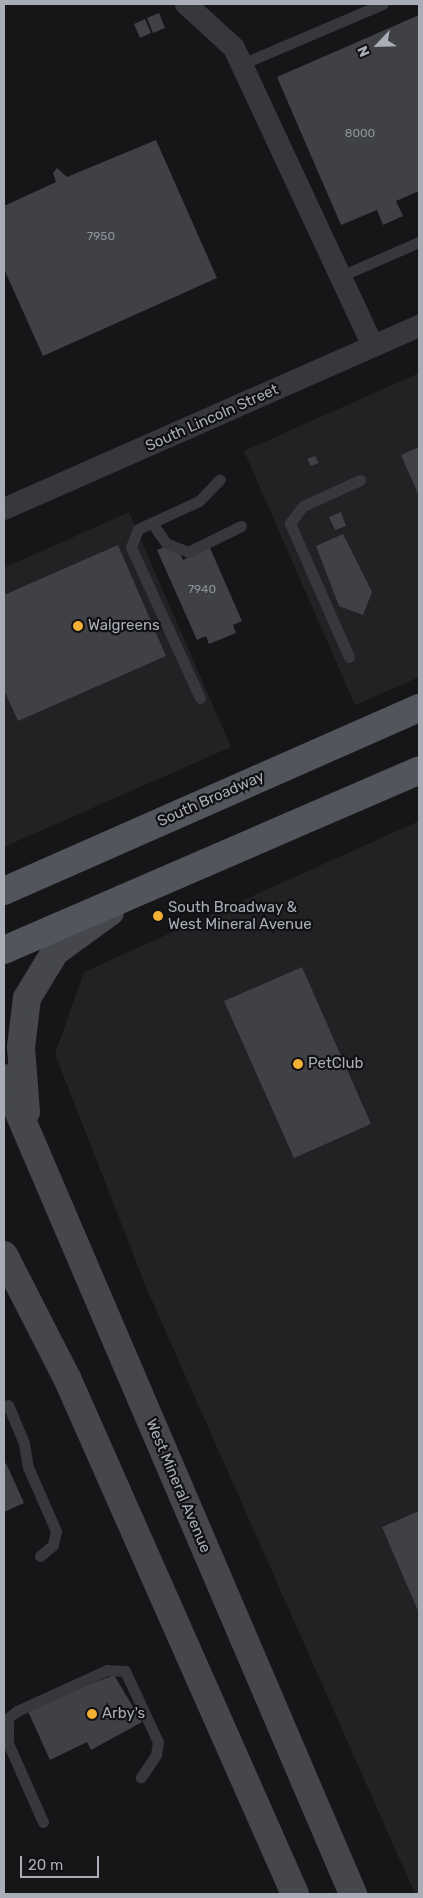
<!DOCTYPE html>
<html>
<head>
<meta charset="utf-8">
<style>
  body { margin:0 }
  #map { position:relative; width:423px; height:1898px; overflow:hidden; background:#161618; font-family:Rubik,sans-serif }
  div>[style] { position:absolute }
  [style*='--x'] { left:calc(var(--x)*1px); top:calc(var(--y)*1px); width:calc(var(--w)*1px); rotate:calc(var(--a)*1deg) }
  .built>* { inset:0; background:#222225 }
  .building>* { inset:0; background:#404145 }
  .service>* { height:11px; margin:-5.5px; padding:0 5.5px; transform-origin:5.5px; border-radius:5.5px; background:#37383d }
  .minor>* { height:22px; margin:-11px; padding:0 11px; transform-origin:11px; border-radius:11px; background:#37383d }
  .secondary>* { height:28px; margin:-14px; padding:0 14px; transform-origin:14px; border-radius:14px; background:#45474d }
  .primary>* { height:28px; margin:-14px; padding:0 14px; transform-origin:14px; border-radius:14px; background:#53555c }
  .dots>* { width:14px; height:14px; translate:-50% -50%; box-sizing:border-box; border:2px solid #111113; border-radius:50% }
  span { translate:-50% -50%; white-space:nowrap; text-align:center; line-height:1.15; -webkit-text-stroke:4.5px #111113; paint-order:stroke }
  .number-label { font-size:12px; color:#8e929b }
  .number-label span { -webkit-text-stroke-width:0 }
  .street-label { font-size:15px; color:#a8adb8 }
  .poi-label { font-size:15px; color:#a8adb8 }
  .left { translate:0 -50%; text-align:left }
  .frame { position:absolute; inset:0; border:5px solid #a8adb8; pointer-events:none }
  .north { position:absolute; left:353px; top:20px; width:50px; height:50px; -webkit-text-stroke:4px #111113; paint-order:stroke; rotate:246deg; font-size:14px; font-weight:700; line-height:20px; text-align:center; color:#a8adb8 }
  .north::after { content:''; display:block; margin:auto; width:18px; height:22px; background:#a8adb8; clip-path:polygon(50% 0,100% 100%,50% 72%,0 100%) }
  .scale { position:absolute; left:20px; top:1856px; width:79px; height:22px; box-sizing:border-box; border:2px solid #a8adb8; border-top:0; padding-left:6px; font-size:15px; line-height:18px; white-space:nowrap; color:#a8adb8; -webkit-text-stroke:4px #111113; paint-order:stroke }
</style>
</head>
<body>
<div id="map">
  <div class="built">
    <i style="clip-path:polygon(419px 373px,419px 677px,355px 705px,244px 451px)"></i>
    <i style="clip-path:polygon(129px 512px,231px 747px,4px 847px,4px 568px)"></i>
    <i style="clip-path:polygon(419px 821px,419px 1894px,415px 1894px,146px 1287px,55px 1054px,84px 972px)"></i>
  </div>
  <div class="building">
    <i style="clip-path:polygon(159px 13px,165px 28px,153px 33px,147px 18px)"></i>
    <i style="clip-path:polygon(419px 15px,419px 191px,396px 201px,403px 216px,383px 225px,377px 210px,341px 225px,277px 77px)"></i>
    <i style="clip-path:polygon(145px 19px,151px 33px,140px 38px,134px 24px)"></i>
    <i style="clip-path:polygon(156px 140px,217px 278px,43px 356px,4px 269px,4px 206px,56px 182px,53px 173px,57px 168px,67px 177px)"></i>
    <i style="clip-path:polygon(419px 447px,419px 496px,401px 455px)"></i>
    <i style="clip-path:polygon(315px 456px,319px 463px,311px 466px,307px 459px)"></i>
    <i style="clip-path:polygon(341px 512px,346px 526px,335px 530px,329px 517px)"></i>
    <i style="clip-path:polygon(343px 534px,372px 592px,363px 615px,339px 606px,316px 546px)"></i>
    <i style="clip-path:polygon(175px 542px,183px 560px,210px 548px,242px 621px,233px 625px,236px 633px,209px 644px,206px 636px,197px 640px,157px 550px)"></i>
    <i style="clip-path:polygon(118px 545px,166px 656px,18px 721px,4px 690px,4px 595px)"></i>
    <i style="clip-path:polygon(302px 967px,371px 1124px,294px 1158px,224px 1001px)"></i>
    <i style="clip-path:polygon(6px 1463px,24px 1503px,4px 1512px,4px 1464px)"></i>
    <i style="clip-path:polygon(419px 1511px,419px 1613px,382px 1527px)"></i>
    <i style="clip-path:polygon(114px 1675px,142px 1722px,91px 1750px,87px 1742px,50px 1760px,27px 1709px)"></i>
  </div>
  <div class="service">
    <i style="--x:242;--y:64;--w:153;--a:-23.1"></i>
    <i style="--x:341;--y:276;--w:85;--a:-23.6"></i>
    <i style="--x:152;--y:523;--w:24;--a:55"></i>
    <i style="--x:166;--y:543;--w:24;--a:22"></i>
    <i style="--x:188;--y:552;--w:59;--a:-26.1"></i>
    <i style="--x:349;--y:657;--w:146;--a:-113.8"></i>
    <i style="--x:290;--y:523;--w:21;--a:-53"></i>
    <i style="--x:303;--y:506;--w:63;--a:-24.5"></i>
    <i style="--x:200;--y:698;--w:166;--a:-114.6"></i>
    <i style="--x:131;--y:547;--w:19;--a:-69"></i>
    <i style="--x:138;--y:529;--w:67;--a:-24.7"></i>
    <i style="--x:199;--y:501;--w:30;--a:-46"></i>
    <i style="--x:8;--y:1405;--w:41;--a:67.2"></i>
    <i style="--x:24;--y:1443;--w:24;--a:81"></i>
    <i style="--x:28;--y:1467;--w:70;--a:66.4"></i>
    <i style="--x:56;--y:1531;--w:14;--a:102"></i>
    <i style="--x:53;--y:1545;--w:17;--a:140"></i>
    <i style="--x:43;--y:1822;--w:86;--a:-113.9"></i>
    <i style="--x:8;--y:1743;--w:25;--a:-90"></i>
    <i style="--x:8;--y:1718;--w:11;--a:-38"></i>
    <i style="--x:17;--y:1711;--w:99;--a:-24.5"></i>
    <i style="--x:107;--y:1670;--w:18;--a:3"></i>
    <i style="--x:125;--y:1671;--w:78;--a:65.1"></i>
    <i style="--x:158;--y:1742;--w:13;--a:99"></i>
    <i style="--x:156;--y:1755;--w:27;--a:124"></i>
  </div>
  <div class="minor">
    <i style="--x:186;--y:4;--w:65;--a:42.5"></i>
    <i style="--x:234;--y:48;--w:329;--a:65"></i>
    <i style="--x:4;--y:509;--w:454;--a:-23.8"></i>
  </div>
  <div class="secondary">
    <i style="--x:4;--y:1078;--w:888;--a:66.84"></i>
    <i style="--x:26;--y:1112;--w:65;--a:-94.4"></i>
    <i style="--x:21;--y:1047;--w:49;--a:-83"></i>
    <i style="--x:27;--y:998;--w:54;--a:-58.7"></i>
    <i style="--x:55;--y:952;--w:68;--a:-36"></i>
    <i style="--x:4;--y:1255;--w:138;--a:62.9"></i>
    <i style="--x:67;--y:1378;--w:564;--a:66.16"></i>
  </div>
  <div class="primary">
    <i style="--x:4;--y:891;--w:454;--a:-23.8"></i>
    <i style="--x:4;--y:950;--w:452;--a:-23.4"></i>
  </div>
  <div class="dots">
    <i style="left:78px;top:626px;background:#f2b134"></i>
    <i style="left:158px;top:916px;background:#f2b134"></i>
    <i style="left:298px;top:1064px;background:#f2b134"></i>
    <i style="left:92px;top:1714px;background:#f2b134"></i>
  </div>
  <div class="number-label">
    <span style="left:360px;top:134px">8000</span>
    <span style="left:101px;top:237px">7950</span>
    <span style="left:202px;top:590px">7940</span>
  </div>
  <div class="street-label">
    <span style="left:212px;top:418px;rotate:-24deg">South Lincoln Street</span>
    <span style="left:211px;top:799px;rotate:-24deg">South Broadway</span>
    <span style="left:178px;top:1486px;rotate:67deg">West Mineral Avenue</span>
  </div>
  <div class="poi-label">
    <span class="left" style="left:88px;top:626px">Walgreens</span>
    <span class="left" style="left:168px;top:916px">South Broadway &amp;<br>West Mineral Avenue</span>
    <span class="left" style="left:308px;top:1064px">PetClub</span>
    <span class="left" style="left:102px;top:1714px">Arby's</span>
  </div>
  <div class="frame"></div>
  <div class="north">N</div>
  <div class="scale">20 m</div>
</div>
</body>
</html>
